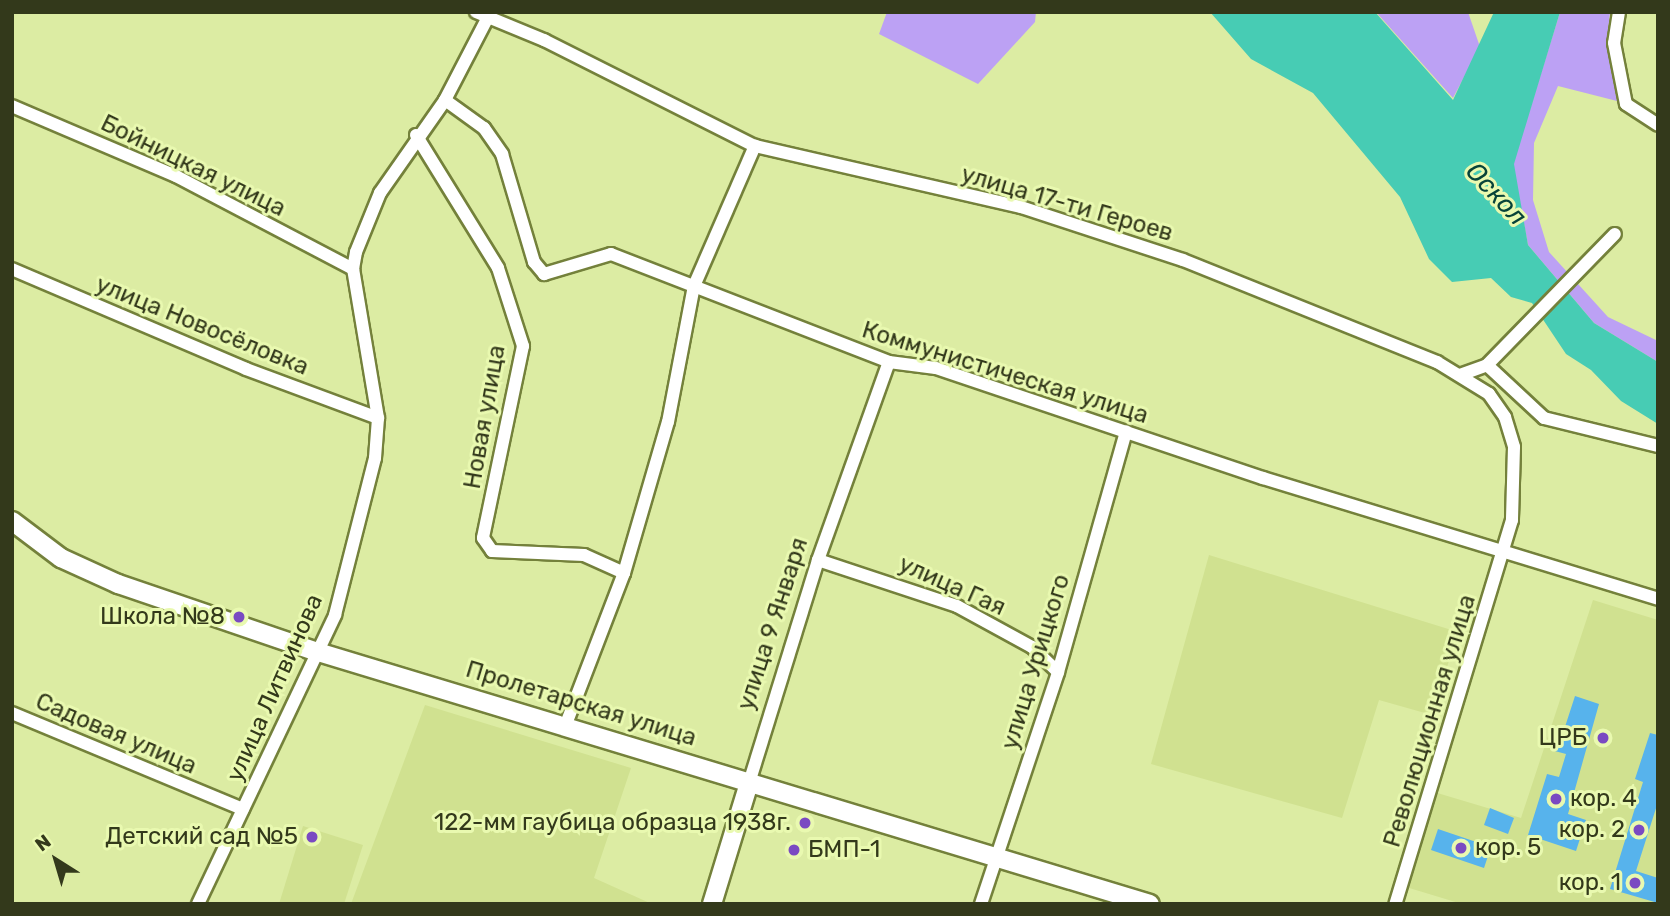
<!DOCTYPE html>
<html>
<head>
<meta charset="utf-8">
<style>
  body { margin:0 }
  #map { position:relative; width:1670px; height:916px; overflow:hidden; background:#dceca3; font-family:Rubik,sans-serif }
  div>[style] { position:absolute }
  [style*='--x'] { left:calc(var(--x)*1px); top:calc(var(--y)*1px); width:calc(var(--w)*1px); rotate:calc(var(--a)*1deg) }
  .built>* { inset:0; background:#d0e190 }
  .forest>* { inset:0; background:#bca1f4 }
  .water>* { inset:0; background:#47ccb4 }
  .building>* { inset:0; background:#57b3ec }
  .roads { filter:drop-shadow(2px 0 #74813b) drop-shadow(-2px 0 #74813b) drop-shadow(0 2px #74813b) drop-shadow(0 -2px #74813b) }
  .street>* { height:12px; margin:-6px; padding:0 6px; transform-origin:6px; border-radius:6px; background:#fff }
  .secondary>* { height:18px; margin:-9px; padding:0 9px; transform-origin:9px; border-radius:9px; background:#fff }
  .dots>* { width:19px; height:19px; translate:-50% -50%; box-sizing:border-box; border:4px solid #e9f9b0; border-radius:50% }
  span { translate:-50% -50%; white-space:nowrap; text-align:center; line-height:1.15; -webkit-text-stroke:6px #e9f9b0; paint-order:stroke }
  .street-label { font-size:24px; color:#33391b }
  .poi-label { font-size:24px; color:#33391b }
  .right { translate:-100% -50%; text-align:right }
  .left { translate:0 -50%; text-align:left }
  .water-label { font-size:26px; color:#074339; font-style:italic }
  .frame { position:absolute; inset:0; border:14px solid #33391b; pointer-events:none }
  .north { position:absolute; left:21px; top:825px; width:70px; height:70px; -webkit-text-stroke:5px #e9f9b0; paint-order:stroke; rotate:323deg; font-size:19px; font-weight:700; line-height:28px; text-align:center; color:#33391b }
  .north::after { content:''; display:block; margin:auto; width:24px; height:32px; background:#33391b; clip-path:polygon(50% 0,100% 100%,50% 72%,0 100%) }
</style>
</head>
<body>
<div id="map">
  <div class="built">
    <i style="clip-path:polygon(1209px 555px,1458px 632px,1432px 715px,1379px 700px,1342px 818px,1151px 764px)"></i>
    <i style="clip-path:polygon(1593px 600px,1658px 620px,1658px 904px,1462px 904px,1406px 887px,1434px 792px,1521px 818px)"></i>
    <i style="clip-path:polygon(425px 705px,631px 768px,594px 878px,652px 904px,351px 904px)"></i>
    <i style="clip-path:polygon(303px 826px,363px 845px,344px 904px,279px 904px)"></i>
  </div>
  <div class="forest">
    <i style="clip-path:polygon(887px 12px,1036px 12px,1035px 22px,978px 84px,879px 34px)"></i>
    <i style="clip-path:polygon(1376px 12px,1468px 12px,1480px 47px,1453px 98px)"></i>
    <i style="clip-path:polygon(1560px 12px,1610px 12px,1607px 42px,1617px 101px,1558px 86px,1534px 143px,1533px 200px,1549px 252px,1608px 317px,1658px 341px,1658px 362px,1594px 323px,1528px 245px,1513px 164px)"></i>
  </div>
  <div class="water">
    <i style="clip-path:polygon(1210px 12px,1375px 12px,1453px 100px,1494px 12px,1560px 12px,1514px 164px,1528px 245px,1594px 323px,1658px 362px,1658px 424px,1621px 401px,1591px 370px,1566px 354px,1532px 303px,1511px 297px,1491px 278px,1452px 282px,1429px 259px,1400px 197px,1313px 93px,1251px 59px)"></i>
  </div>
  <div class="building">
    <i style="clip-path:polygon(1575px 696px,1599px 704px,1568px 814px,1586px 820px,1576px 851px,1528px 835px,1547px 774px,1559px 777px,1566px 754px,1551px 750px,1556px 734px,1562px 736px)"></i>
    <i style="clip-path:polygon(1650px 733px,1658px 735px,1658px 802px,1636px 871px,1658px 878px,1658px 903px,1610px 889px,1643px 782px,1635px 779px)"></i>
    <i style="clip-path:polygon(1490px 808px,1514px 818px,1508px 834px,1484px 825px)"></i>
    <i style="clip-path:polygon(1438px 829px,1491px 847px,1484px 868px,1431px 850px)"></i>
  </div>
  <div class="roads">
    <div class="street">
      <i style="--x:476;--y:12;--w:74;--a:22.4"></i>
      <i style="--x:544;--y:40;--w:236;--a:26.7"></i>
      <i style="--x:755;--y:146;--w:273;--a:12.9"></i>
      <i style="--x:1021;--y:207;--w:170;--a:18.1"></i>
      <i style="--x:1183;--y:260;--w:274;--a:21.9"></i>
      <i style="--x:1437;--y:362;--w:61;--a:31.6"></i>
      <i style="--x:1489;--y:394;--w:28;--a:55"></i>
      <i style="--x:1505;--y:417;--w:31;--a:73"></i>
      <i style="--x:1514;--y:447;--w:73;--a:91.6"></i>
      <i style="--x:1512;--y:520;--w:401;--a:106.9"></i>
      <i style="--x:1619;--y:12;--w:31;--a:99"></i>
      <i style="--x:1614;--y:43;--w:62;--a:78.9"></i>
      <i style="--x:1626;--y:104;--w:38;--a:33"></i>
      <i style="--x:445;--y:100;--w:48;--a:35.7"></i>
      <i style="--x:484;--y:128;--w:32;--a:55"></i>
      <i style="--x:502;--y:154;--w:113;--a:73.5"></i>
      <i style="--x:534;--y:262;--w:16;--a:50"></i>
      <i style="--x:544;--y:274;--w:70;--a:-16.6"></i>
      <i style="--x:611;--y:254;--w:298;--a:21.2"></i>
      <i style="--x:889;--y:362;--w:47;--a:7.3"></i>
      <i style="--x:936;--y:368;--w:345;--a:18.6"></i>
      <i style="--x:1263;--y:478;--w:413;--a:17"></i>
      <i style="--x:12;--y:106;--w:178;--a:23.1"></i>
      <i style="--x:176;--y:176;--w:200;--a:27.7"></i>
      <i style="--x:416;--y:135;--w:156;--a:58.3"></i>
      <i style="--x:498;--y:268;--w:82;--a:72.2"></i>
      <i style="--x:523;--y:346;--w:196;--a:101.8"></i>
      <i style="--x:483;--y:538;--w:16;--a:55"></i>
      <i style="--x:492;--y:551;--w:92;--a:2.5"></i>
      <i style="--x:584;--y:555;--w:44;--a:24.2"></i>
      <i style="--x:12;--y:269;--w:254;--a:23.1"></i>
      <i style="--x:246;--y:369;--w:141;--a:20.4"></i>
      <i style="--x:1487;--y:365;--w:183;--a:-45.7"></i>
      <i style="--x:1460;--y:375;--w:29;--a:-20"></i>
      <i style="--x:1487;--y:365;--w:78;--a:42.9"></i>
      <i style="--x:1544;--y:418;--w:117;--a:13.8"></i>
      <i style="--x:818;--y:560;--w:146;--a:18.3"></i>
      <i style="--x:957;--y:606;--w:85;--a:28.7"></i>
      <i style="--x:1032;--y:647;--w:36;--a:44"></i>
      <i style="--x:12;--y:713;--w:250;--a:22.6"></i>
      <i style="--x:566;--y:724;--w:162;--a:-69"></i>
      <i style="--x:624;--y:573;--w:157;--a:-73.8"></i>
      <i style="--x:668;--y:422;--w:138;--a:-79.2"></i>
      <i style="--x:694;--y:286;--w:153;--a:-66.5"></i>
      <i style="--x:749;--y:783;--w:233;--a:-72.8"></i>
      <i style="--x:818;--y:560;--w:210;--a:-70.3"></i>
      <i style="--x:198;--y:904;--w:320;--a:-64.6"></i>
      <i style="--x:335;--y:615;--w:162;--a:-75.7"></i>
      <i style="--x:375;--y:458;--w:40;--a:-85.7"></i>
      <i style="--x:378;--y:418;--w:151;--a:-99.5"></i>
      <i style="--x:353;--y:269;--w:17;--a:-80"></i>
      <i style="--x:356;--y:252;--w:64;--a:-67.9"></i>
      <i style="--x:380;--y:193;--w:113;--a:-55"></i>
      <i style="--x:445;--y:100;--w:93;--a:-62.6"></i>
      <i style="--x:981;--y:904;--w:244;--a:-71.6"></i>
      <i style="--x:1058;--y:672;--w:250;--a:-74.2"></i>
    </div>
    <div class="secondary">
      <i style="--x:12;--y:521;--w:61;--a:37.1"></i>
      <i style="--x:61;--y:558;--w:63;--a:24.5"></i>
      <i style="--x:118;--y:584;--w:211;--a:18.8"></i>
      <i style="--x:318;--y:652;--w:869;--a:16.85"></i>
      <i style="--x:712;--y:904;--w:127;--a:-73"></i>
    </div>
  </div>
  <div class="dots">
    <i style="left:239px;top:617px;background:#7a4ac2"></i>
    <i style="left:1603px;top:738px;background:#7a4ac2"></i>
    <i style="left:1556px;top:799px;background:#7a4ac2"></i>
    <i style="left:805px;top:823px;background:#7a4ac2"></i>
    <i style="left:1639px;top:830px;background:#7a4ac2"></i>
    <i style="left:312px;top:837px;background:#7a4ac2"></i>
    <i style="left:1461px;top:848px;background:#7a4ac2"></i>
    <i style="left:794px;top:850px;background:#7a4ac2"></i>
    <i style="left:1635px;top:883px;background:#7a4ac2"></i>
  </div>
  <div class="street-label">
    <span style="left:193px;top:166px;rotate:26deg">Бойницкая улица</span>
    <span style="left:1067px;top:204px;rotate:16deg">улица 17-ти Героев</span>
    <span style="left:202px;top:326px;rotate:22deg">улица Новосёловка</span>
    <span style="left:1005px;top:373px;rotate:17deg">Коммунистическая улица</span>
    <span style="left:485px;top:417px;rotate:-80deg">Новая улица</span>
    <span style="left:952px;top:586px;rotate:24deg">улица Гая</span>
    <span style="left:773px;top:624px;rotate:-72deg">улица 9 Января</span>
    <span style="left:1036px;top:662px;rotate:-73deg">улица Урицкого</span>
    <span style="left:275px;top:688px;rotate:-66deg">улица Литвинова</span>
    <span style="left:581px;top:704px;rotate:17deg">Пролетарская улица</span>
    <span style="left:1430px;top:721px;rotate:-73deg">Революционная улица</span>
    <span style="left:116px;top:734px;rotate:23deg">Садовая улица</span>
  </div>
  <div class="poi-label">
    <span class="right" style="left:225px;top:617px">Школа №8</span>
    <span class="right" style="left:1587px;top:738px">ЦРБ</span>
    <span class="left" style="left:1570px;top:799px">кор. 4</span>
    <span class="right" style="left:791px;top:823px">122-мм гаубица образца 1938г.</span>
    <span class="right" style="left:1625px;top:830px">кор. 2</span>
    <span class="right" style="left:298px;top:837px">Детский сад №5</span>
    <span class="left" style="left:1475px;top:848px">кор. 5</span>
    <span class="left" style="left:808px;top:850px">БМП-1</span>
    <span class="right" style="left:1621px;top:883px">кор. 1</span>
  </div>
  <div class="water-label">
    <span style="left:1496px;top:194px;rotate:47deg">Оскол</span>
  </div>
  <div class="frame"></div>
  <div class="north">N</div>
</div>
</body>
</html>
